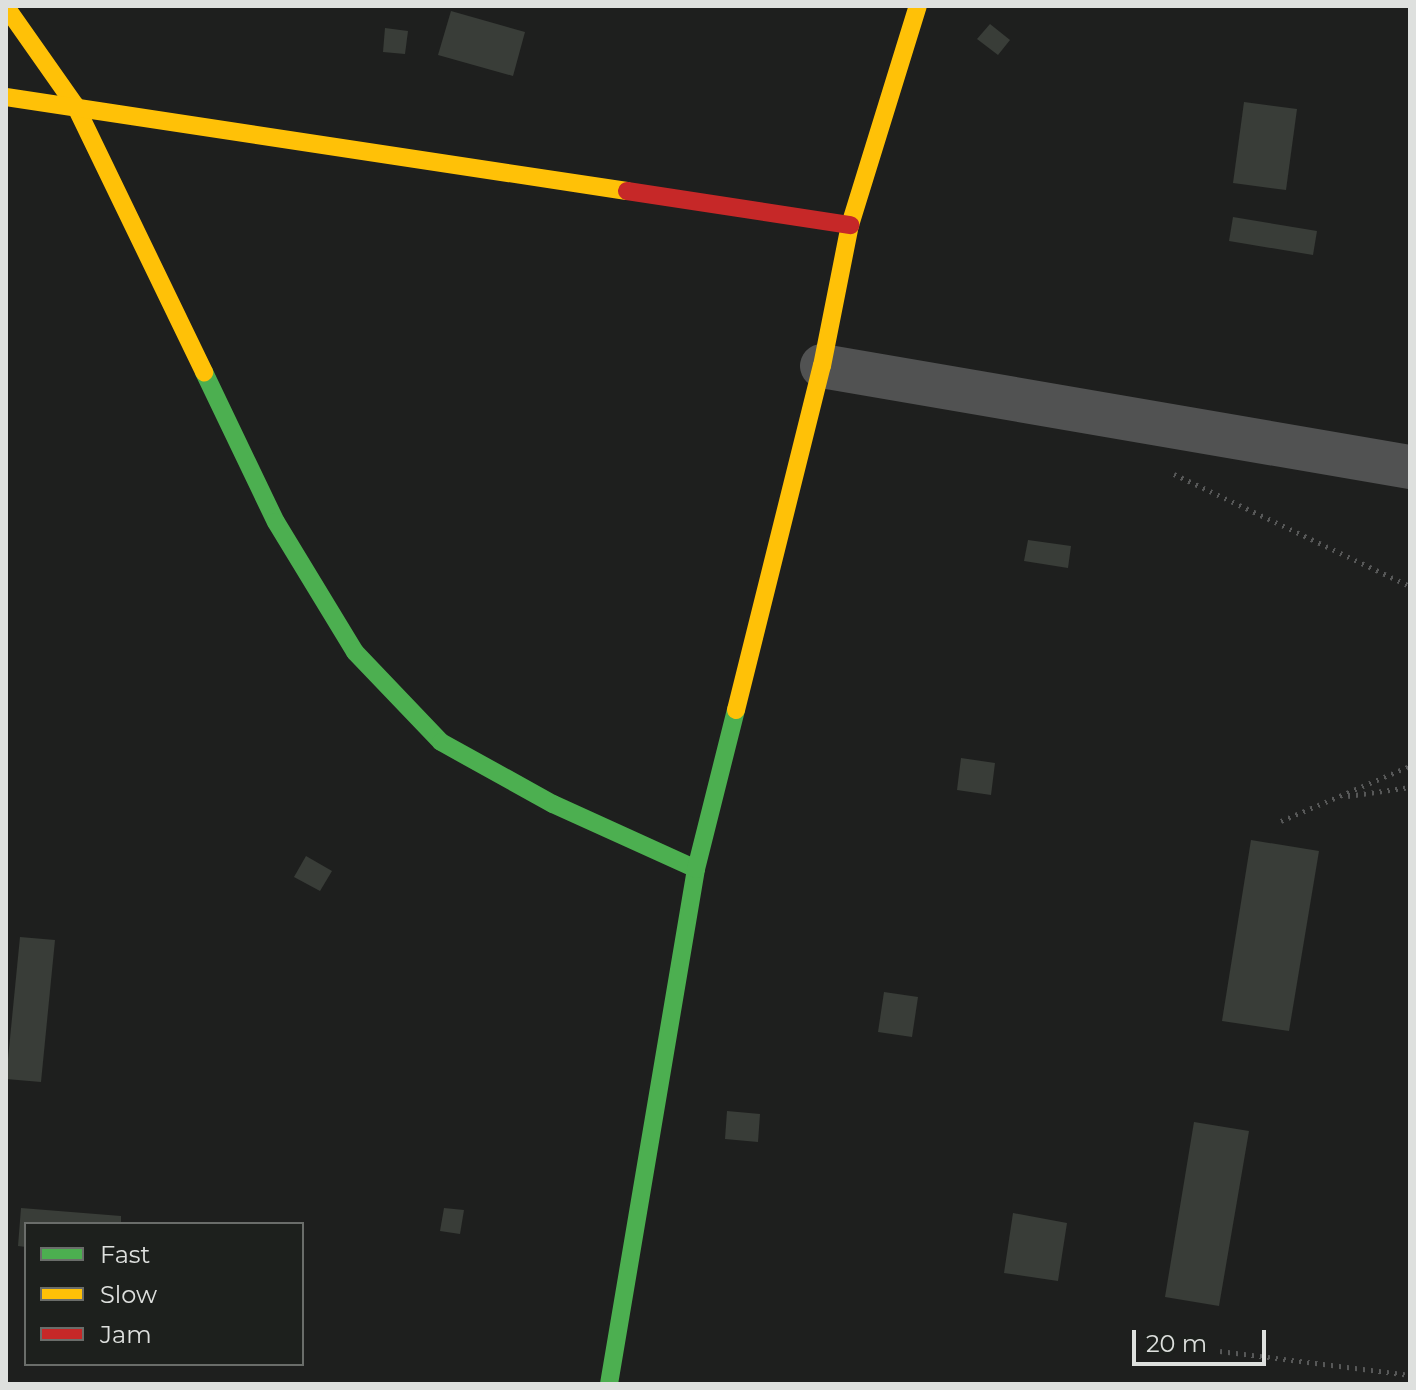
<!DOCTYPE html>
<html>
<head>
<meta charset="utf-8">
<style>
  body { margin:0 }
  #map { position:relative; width:1416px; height:1390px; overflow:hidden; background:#1e1f1e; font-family:Montserrat,sans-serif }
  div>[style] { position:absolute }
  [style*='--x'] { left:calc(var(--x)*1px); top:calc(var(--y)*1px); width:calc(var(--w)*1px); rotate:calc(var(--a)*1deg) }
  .building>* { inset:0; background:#393d38 }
  .path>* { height:5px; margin-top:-2.5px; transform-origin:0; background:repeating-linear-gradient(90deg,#575858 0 2px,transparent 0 8px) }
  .street>* { height:44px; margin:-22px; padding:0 22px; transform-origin:22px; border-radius:22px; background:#515252 }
  .fast>* { height:18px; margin:-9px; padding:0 9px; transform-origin:9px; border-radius:9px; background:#4caf50 }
  .slow>* { height:18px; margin:-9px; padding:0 9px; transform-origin:9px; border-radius:9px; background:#ffc107 }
  .jam>* { height:18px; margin:-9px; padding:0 9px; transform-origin:9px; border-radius:9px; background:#c62828 }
  span { translate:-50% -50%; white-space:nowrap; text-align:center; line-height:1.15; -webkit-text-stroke:8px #1d201d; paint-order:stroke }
  .frame { position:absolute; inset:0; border:8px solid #dee0de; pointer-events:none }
  .legend { position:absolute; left:24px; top:1222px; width:280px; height:144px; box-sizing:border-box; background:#1d201d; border:2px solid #6a6d6a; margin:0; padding:10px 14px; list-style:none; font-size:24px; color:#dee0de }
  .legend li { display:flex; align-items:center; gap:16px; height:40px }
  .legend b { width:40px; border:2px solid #6a6d6a }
  .scale { position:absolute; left:1132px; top:1330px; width:134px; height:36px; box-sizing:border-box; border:4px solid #dee0de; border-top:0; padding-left:10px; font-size:24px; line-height:28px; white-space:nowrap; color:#dee0de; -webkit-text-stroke:6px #1d201d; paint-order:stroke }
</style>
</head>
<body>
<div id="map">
  <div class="building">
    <i style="clip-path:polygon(451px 11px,525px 32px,513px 76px,438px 55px)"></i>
    <i style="clip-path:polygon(990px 24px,1010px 40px,998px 55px,977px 39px)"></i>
    <i style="clip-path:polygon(385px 28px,408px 31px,405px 54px,383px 52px)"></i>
    <i style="clip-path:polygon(1244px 102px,1297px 109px,1286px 190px,1233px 183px)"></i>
    <i style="clip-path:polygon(1233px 217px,1317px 231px,1313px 255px,1229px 241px)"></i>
    <i style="clip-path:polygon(1028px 540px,1071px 546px,1068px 568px,1024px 561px)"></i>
    <i style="clip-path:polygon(961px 758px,995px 763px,991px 795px,957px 790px)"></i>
    <i style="clip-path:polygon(1251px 840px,1319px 851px,1289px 1031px,1222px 1021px)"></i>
    <i style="clip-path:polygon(306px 856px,332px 871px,320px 891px,294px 877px)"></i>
    <i style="clip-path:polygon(20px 937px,55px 940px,41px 1082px,6px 1079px)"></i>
    <i style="clip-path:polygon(884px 992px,918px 997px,912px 1037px,878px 1032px)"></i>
    <i style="clip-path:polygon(727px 1111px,760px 1114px,758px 1142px,725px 1139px)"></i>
    <i style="clip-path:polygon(1194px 1122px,1249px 1131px,1219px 1306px,1165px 1297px)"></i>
    <i style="clip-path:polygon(21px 1208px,121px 1216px,121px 1224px,26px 1224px,26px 1247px,18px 1246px)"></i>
    <i style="clip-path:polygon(444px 1208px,464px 1210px,460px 1234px,440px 1231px)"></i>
    <i style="clip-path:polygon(1013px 1213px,1067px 1223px,1058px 1281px,1004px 1273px)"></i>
  </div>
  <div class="path">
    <i style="--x:1174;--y:474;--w:261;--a:25.4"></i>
    <i style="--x:1348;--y:796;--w:63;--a:-8.3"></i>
    <i style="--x:1281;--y:821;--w:140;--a:-23.1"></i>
    <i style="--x:1220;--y:1351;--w:192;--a:7.2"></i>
  </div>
  <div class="street">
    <i style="--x:822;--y:366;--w:597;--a:9.75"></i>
  </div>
  <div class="fast">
    <i style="--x:204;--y:372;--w:166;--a:64.4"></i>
    <i style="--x:276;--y:522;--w:152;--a:58.7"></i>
    <i style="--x:355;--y:652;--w:124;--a:46.3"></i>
    <i style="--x:441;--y:742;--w:128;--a:29"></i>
    <i style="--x:553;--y:804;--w:157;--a:24.4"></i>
    <i style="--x:609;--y:1384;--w:522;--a:-80.41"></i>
    <i style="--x:696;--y:869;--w:164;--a:-75.9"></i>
  </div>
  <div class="slow">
    <i style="--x:6;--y:7;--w:120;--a:54.9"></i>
    <i style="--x:75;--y:105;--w:297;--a:64.2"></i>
    <i style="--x:6;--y:97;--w:628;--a:8.61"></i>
    <i style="--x:736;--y:710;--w:355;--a:-76"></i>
    <i style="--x:822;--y:366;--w:144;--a:-78.8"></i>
    <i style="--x:850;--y:225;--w:229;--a:-72.8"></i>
  </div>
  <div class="jam">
    <i style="--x:627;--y:191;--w:226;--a:8.7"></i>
  </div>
  <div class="frame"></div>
  <ul class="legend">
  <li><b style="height:10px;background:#4caf50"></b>Fast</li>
  <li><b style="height:10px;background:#ffc107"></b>Slow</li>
  <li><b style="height:10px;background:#c62828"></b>Jam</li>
  </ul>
  <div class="scale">20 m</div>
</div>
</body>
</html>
